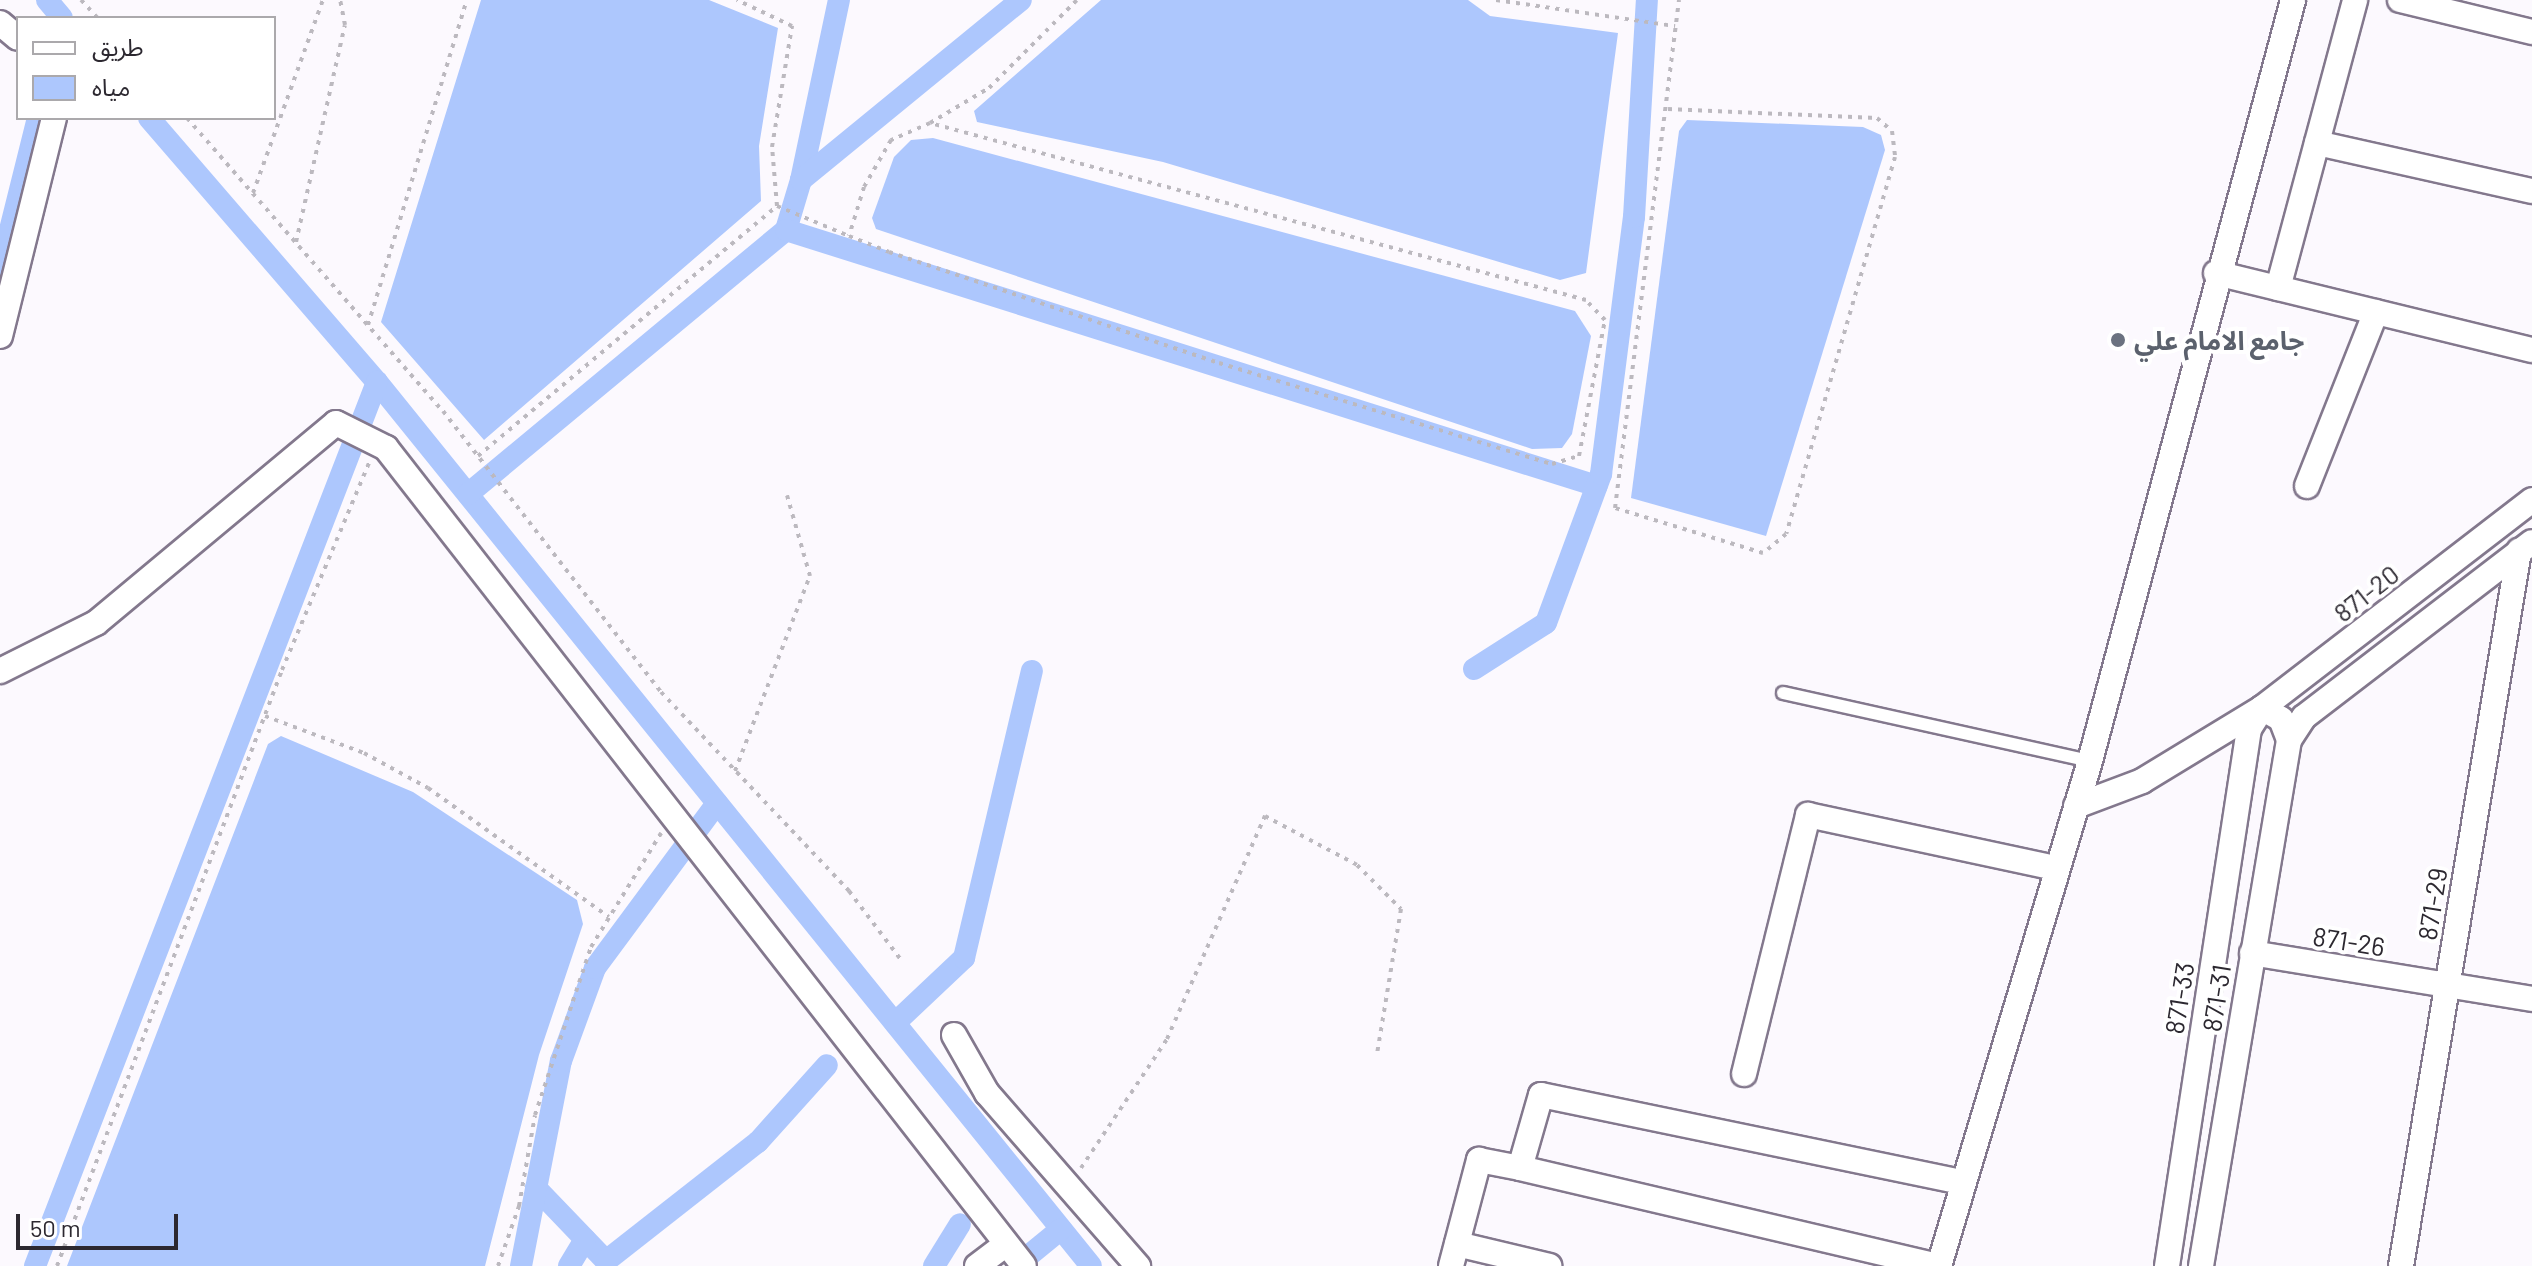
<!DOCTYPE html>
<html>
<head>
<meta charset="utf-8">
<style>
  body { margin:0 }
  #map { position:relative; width:2532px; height:1266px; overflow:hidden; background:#fcf9fe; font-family:Barlow,"Noto Sans Arabic",sans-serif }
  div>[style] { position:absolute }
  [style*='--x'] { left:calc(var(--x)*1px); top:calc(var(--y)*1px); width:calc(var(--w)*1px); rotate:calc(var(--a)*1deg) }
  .water>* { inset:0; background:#adc7fd }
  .canal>* { height:22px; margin:-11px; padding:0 11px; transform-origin:11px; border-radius:11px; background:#adc7fd }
  .path>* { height:4px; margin-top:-2px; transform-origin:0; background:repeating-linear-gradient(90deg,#bcb9bf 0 4px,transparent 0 10px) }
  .roads { filter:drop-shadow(2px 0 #83788d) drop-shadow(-2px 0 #83788d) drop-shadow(0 2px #83788d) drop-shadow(0 -2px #83788d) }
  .service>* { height:12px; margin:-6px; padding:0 6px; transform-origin:6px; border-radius:6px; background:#fff }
  .minor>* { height:24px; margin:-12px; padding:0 12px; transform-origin:12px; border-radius:12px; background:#fff }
  .dots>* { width:22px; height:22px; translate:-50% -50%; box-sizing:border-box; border:4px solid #fff; border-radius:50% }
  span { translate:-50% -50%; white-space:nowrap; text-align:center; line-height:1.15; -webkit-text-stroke:8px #fff; paint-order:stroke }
  .worship-label { font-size:26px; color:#5b616d; font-weight:700 }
  .left { translate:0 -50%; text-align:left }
  .street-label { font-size:26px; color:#2c2830 }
  .legend { position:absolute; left:16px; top:16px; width:260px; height:104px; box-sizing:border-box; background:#fff; border:2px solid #aba9ac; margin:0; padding:10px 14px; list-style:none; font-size:24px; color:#2c2830 }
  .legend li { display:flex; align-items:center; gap:16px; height:40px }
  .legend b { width:40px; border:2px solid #aba9ac }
  .scale { position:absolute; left:16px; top:1214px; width:162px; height:36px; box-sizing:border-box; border:4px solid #2c2830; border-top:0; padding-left:10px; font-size:24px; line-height:28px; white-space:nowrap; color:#2c2830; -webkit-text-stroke:6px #fff; paint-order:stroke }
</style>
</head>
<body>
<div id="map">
  <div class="water">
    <i style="clip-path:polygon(481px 0,709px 0,778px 28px,759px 146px,761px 201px,484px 440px,381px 322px)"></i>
    <i style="clip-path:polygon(1101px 0,1468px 0,1490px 16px,1618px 33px,1586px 273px,1560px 280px,1163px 162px,977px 122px,974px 111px)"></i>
    <i style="clip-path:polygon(1687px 120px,1863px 127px,1881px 135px,1885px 150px,1766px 536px,1631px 498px,1679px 131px)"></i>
    <i style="clip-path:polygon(933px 138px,1575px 311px,1591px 336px,1572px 434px,1562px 448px,1532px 449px,876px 229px,872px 218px,894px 157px,911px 140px)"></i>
    <i style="clip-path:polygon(281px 736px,413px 792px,577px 900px,583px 924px,539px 1055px,485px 1266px,67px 1266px,268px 744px)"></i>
  </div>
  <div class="canal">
    <i style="--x:47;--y:0;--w:23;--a:50"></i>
    <i style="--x:149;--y:118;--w:349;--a:49.2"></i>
    <i style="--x:377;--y:382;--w:1136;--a:51.07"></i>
    <i style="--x:801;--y:180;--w:184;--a:-78.1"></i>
    <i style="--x:786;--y:230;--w:52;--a:-73.3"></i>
    <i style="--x:801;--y:180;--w:284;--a:-39.3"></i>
    <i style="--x:0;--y:270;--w:157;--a:-76"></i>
    <i style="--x:468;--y:494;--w:413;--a:-39.7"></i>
    <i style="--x:786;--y:230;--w:850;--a:17.52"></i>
    <i style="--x:1474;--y:669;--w:85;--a:-32.6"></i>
    <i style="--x:1546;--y:623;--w:159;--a:-69.7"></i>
    <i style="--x:1601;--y:474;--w:259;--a:-82.7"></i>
    <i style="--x:1634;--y:217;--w:217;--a:-86.6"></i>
    <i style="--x:895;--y:1023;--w:95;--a:-43.3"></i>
    <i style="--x:964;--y:958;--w:295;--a:-76.7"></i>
    <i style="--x:536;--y:1188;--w:101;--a:46.2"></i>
    <i style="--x:606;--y:1261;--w:193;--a:-38.1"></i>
    <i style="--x:758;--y:1142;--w:103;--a:-48.1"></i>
    <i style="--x:35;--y:1266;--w:948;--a:-68.85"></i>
    <i style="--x:521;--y:1266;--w:209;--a:-79"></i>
    <i style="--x:561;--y:1061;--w:99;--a:-69.9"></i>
    <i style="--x:595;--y:968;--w:205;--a:-53.5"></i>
    <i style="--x:569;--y:1266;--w:31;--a:-59"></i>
    <i style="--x:934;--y:1266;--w:49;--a:-58.2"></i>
    <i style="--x:1016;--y:1266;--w:58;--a:-39.4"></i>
  </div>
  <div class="path">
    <i style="--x:81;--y:0;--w:25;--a:47"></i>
    <i style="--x:1496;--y:0;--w:181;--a:8.3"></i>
    <i style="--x:1668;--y:109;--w:209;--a:2.5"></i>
    <i style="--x:1877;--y:118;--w:20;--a:41"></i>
    <i style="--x:1892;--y:131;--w:26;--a:83"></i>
    <i style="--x:1895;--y:157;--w:392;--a:106.1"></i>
    <i style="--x:1786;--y:534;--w:30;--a:140"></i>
    <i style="--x:1763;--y:553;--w:155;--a:-163.1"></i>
    <i style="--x:1615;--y:508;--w:512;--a:-82.82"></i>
    <i style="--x:187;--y:118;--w:389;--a:48.9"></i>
    <i style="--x:443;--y:411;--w:356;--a:52.2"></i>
    <i style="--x:661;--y:692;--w:274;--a:46.6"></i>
    <i style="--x:849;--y:891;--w:88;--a:52.9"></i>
    <i style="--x:930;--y:123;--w:69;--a:-30.7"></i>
    <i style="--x:989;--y:88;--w:124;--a:-45"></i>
    <i style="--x:253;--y:193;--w:205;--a:-70.1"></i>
    <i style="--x:777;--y:206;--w:78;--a:22.6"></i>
    <i style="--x:849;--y:236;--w:43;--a:21.8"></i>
    <i style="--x:889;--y:252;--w:348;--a:18.6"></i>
    <i style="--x:1219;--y:363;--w:348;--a:16.9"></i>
    <i style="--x:1552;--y:464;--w:28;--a:-17"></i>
    <i style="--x:1579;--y:456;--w:138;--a:-79.2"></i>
    <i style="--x:1605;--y:320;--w:28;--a:-134"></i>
    <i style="--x:1586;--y:300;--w:679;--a:-164.9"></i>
    <i style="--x:930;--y:123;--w:43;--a:156.4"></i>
    <i style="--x:891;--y:140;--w:54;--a:119.9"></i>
    <i style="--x:864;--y:187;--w:51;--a:107"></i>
    <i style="--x:296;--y:242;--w:222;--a:-77.3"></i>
    <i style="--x:345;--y:25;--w:25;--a:-101"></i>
    <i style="--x:368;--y:325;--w:340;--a:-73.1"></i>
    <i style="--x:478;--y:456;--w:390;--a:-39.9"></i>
    <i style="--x:777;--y:206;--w:59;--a:-94.8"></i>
    <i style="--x:772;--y:147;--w:123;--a:-80.6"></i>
    <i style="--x:792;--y:26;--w:61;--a:-154.7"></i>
    <i style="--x:265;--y:716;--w:106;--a:20.5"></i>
    <i style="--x:364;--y:753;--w:73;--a:28.7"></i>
    <i style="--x:428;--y:788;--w:222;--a:35.5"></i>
    <i style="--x:735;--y:771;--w:209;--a:-69"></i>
    <i style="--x:810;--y:576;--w:84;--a:-105.9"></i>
    <i style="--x:1081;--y:1168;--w:155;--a:-56.3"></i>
    <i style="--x:1167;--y:1039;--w:244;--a:-66.3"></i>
    <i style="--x:1265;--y:816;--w:104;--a:28"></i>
    <i style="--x:1357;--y:865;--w:62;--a:45"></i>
    <i style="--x:1401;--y:909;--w:147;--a:99.4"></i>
    <i style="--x:57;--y:1266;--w:637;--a:-69.32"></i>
    <i style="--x:282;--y:670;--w:225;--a:-67.2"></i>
    <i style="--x:498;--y:1266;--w:64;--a:-70.7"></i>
    <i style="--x:519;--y:1206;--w:92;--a:-80"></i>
    <i style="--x:535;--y:1115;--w:177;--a:-71.6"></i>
    <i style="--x:591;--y:947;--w:134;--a:-58.4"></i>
  </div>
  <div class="roads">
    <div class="service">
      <i style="--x:1783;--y:693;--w:314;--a:12.5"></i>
    </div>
    <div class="minor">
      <i style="--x:2400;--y:0;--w:136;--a:13.6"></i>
      <i style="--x:0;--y:23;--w:23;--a:40"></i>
      <i style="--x:2317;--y:143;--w:220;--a:12.6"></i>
      <i style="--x:2216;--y:273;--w:325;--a:13.7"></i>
      <i style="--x:2278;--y:288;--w:298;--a:-75"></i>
      <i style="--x:0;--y:336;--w:225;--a:-76.1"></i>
      <i style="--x:2307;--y:486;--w:187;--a:-68.4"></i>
      <i style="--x:0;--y:671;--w:107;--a:-26.6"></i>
      <i style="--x:96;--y:623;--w:312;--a:-39.8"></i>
      <i style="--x:336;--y:423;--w:56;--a:26.6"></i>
      <i style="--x:386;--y:448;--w:1037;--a:52.05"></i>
      <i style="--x:2076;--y:806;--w:71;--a:-20.7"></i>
      <i style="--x:2142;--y:781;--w:140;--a:-31.3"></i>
      <i style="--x:2262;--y:708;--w:22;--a:30"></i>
      <i style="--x:2281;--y:719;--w:22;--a:69"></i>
      <i style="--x:2252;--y:953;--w:284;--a:9.3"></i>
      <i style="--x:954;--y:1035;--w:67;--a:60.4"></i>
      <i style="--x:987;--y:1093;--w:230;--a:48.9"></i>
      <i style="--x:1744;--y:1074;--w:267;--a:-76.1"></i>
      <i style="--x:1808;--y:815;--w:254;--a:12.1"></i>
      <i style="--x:1520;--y:1168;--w:428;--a:13.2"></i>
      <i style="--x:1457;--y:1244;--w:95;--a:13.4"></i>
      <i style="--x:977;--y:1266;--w:36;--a:-37"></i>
      <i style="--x:1451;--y:1266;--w:110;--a:-75.2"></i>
      <i style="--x:1479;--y:1160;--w:42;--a:11"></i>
      <i style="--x:1520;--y:1168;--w:76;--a:-74"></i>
      <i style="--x:1541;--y:1095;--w:428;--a:11.7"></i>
      <i style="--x:1939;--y:1266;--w:527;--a:-73.35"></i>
      <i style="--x:2090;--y:761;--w:788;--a:-75.06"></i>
      <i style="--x:2167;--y:1266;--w:543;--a:-81.32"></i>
      <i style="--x:2249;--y:729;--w:25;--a:-58"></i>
      <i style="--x:2262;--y:708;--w:341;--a:-37.6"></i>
      <i style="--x:2201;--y:1266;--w:533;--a:-80.5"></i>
      <i style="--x:2289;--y:740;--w:27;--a:-57"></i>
      <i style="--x:2304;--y:717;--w:287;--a:-37.5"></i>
      <i style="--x:2401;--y:1266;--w:725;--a:-80.63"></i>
    </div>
  </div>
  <div class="dots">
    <i style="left:2118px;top:340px;background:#6b7280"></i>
  </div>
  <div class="worship-label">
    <span class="left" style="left:2134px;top:340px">جامع اﻻمام علي</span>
  </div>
  <div class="street-label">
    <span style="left:2366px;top:593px;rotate:-38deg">871-20</span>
    <span style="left:2432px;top:904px;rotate:-81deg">871-29</span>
    <span style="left:2349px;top:941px;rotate:9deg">871-26</span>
    <span style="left:2179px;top:998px;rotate:-81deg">871-33</span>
    <span style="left:2216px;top:998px;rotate:-81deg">871-31</span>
  </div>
  <ul class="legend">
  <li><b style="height:10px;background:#fff"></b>طريق</li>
  <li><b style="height:22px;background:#adc7fd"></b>مياه</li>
  </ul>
  <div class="scale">50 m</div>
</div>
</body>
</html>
